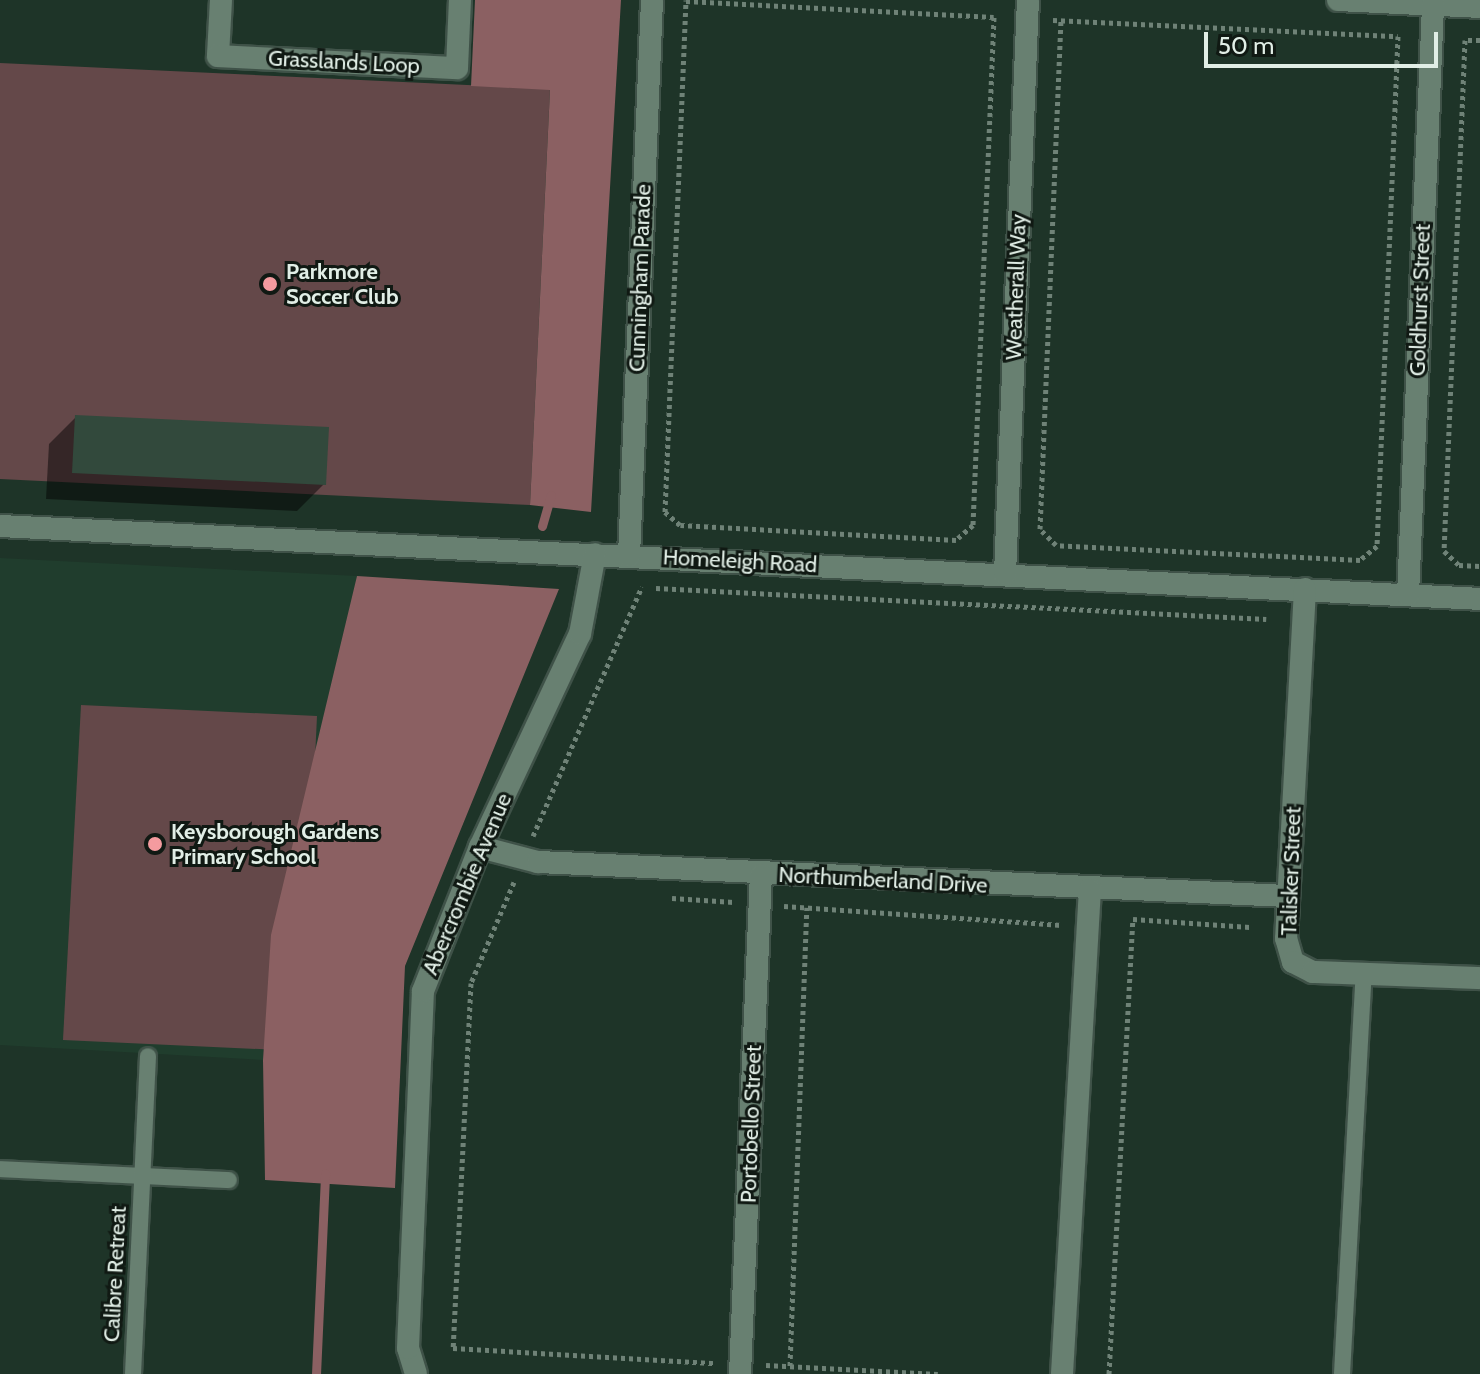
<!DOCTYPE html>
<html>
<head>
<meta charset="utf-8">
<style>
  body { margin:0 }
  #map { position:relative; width:1480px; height:1374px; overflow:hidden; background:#1e3428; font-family:Cabin,sans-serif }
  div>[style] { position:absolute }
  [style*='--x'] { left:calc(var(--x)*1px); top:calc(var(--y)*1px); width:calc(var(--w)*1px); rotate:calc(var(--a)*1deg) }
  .built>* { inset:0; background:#203d2d }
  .green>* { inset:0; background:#644849 }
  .water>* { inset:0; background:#8b6062 }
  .shadow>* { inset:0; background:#0007 }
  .stream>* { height:9px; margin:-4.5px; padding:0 4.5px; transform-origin:4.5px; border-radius:4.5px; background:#8b6062 }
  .building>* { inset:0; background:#32493c }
  .path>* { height:5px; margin-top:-2.5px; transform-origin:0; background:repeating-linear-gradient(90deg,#6f8277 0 4px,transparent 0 8px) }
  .roads { filter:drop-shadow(2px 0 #3f5248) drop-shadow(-2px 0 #3f5248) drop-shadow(0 2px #3f5248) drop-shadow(0 -2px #3f5248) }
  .service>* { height:16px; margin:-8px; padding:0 8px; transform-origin:8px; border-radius:8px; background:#688071 }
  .minor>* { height:22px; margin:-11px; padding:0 11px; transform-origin:11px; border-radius:11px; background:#688071 }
  .dots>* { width:22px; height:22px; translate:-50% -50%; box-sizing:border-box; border:4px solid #101913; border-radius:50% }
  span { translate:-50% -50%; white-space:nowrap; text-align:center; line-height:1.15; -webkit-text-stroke:6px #101913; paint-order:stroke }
  .street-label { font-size:22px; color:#e1eee6 }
  .poi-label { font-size:22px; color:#e1eee6; font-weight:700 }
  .left { translate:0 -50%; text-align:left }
  .scale { position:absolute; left:1204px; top:32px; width:234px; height:36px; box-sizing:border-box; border:4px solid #e1eee6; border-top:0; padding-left:10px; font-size:24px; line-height:28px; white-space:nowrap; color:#e1eee6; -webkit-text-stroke:6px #101913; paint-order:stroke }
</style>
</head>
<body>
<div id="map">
  <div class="built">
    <i style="clip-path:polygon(0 558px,357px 576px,348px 753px,271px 935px,263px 1060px,0 1045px)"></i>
  </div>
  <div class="green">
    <i style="clip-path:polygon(0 63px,550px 89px,530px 505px,0 479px)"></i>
    <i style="clip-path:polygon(81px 705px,317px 716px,301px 1051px,63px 1040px)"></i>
  </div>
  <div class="water">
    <i style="clip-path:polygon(475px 0,621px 0,591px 512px,530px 505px,550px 90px,471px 86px)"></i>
    <i style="clip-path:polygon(357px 576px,559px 589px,405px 966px,395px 1188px,265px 1180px,263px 1060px,271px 935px)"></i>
  </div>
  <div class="shadow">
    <i style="clip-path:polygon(76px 417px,324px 484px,297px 511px,46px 499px,49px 444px)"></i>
  </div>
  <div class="stream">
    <i style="--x:542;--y:526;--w:32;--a:-74"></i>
    <i style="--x:316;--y:1374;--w:201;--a:-87.4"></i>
  </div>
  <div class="building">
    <i style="clip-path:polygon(75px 415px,329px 427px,326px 485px,72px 473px)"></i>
  </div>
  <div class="path">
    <i style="--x:686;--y:1;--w:308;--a:3"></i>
    <i style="--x:994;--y:17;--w:508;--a:92.37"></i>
    <i style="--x:973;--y:525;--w:23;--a:139"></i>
    <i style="--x:956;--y:540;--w:276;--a:-176.9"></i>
    <i style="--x:680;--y:525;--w:20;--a:-139"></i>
    <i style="--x:665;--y:512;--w:511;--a:-87.65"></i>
    <i style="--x:686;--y:1;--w:1;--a:-90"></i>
    <i style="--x:1053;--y:20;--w:345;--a:2.7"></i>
    <i style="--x:1398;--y:36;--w:510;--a:92.36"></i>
    <i style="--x:1377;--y:546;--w:22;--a:141"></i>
    <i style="--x:1360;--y:560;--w:304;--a:-177.2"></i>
    <i style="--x:1056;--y:545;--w:23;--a:-135"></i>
    <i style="--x:1040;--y:529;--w:509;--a:-87.64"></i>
    <i style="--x:1480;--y:40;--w:15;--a:180"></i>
    <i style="--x:1465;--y:40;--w:511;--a:92.35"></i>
    <i style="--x:1444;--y:551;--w:21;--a:43"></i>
    <i style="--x:1459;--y:565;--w:21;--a:3"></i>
    <i style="--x:656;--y:588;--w:611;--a:2.91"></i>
    <i style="--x:533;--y:836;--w:272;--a:-66.4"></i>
    <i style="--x:514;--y:882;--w:110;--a:113.1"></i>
    <i style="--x:471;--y:983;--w:365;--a:92.8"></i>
    <i style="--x:453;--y:1348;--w:263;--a:3.3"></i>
    <i style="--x:672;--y:898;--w:62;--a:3.7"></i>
    <i style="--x:784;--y:906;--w:278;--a:3.9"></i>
    <i style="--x:766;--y:1365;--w:172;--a:3"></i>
    <i style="--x:790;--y:1366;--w:459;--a:-87.9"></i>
    <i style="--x:1109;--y:1374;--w:456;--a:-87"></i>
    <i style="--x:1133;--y:919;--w:117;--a:3.9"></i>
  </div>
  <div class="roads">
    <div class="service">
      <i style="--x:0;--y:1169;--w:229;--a:2.8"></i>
      <i style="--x:133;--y:1374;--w:318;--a:-87.3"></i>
      <i style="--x:1342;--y:1374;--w:401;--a:-86.9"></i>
    </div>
    <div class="minor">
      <i style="--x:221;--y:0;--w:56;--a:93.1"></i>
      <i style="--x:218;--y:56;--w:239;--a:2.9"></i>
      <i style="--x:457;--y:68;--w:68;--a:-87.5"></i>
      <i style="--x:1338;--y:0;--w:142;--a:2.8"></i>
      <i style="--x:0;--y:526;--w:1482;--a:2.82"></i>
      <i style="--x:629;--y:556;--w:556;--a:-87.63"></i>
      <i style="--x:1005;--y:574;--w:574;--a:-87.71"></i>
      <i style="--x:1305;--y:589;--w:350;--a:93.1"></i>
      <i style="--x:1286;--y:938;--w:25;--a:74"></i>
      <i style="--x:1293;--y:962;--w:22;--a:27"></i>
      <i style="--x:1313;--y:972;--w:167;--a:2.1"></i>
      <i style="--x:1408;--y:595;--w:591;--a:-87.57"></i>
      <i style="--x:480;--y:847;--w:60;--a:14.5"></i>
      <i style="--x:538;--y:862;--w:751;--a:2.6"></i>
      <i style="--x:416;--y:1374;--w:27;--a:-107"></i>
      <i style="--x:408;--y:1348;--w:357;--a:-87.6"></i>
      <i style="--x:423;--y:991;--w:155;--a:-68.4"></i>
      <i style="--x:480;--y:847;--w:235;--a:-64.9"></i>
      <i style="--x:580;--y:634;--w:81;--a:-79.4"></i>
      <i style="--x:740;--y:1374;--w:499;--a:-87.6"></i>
      <i style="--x:1062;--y:1374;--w:485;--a:-86.7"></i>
    </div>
  </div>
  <div class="dots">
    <i style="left:270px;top:284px;background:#f49b9f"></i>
    <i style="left:155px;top:844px;background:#f49b9f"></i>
  </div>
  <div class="street-label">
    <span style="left:344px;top:62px;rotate:3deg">Grasslands Loop</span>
    <span style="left:640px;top:278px;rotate:-88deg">Cunningham Parade</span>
    <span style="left:1016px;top:287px;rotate:-88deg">Weatherall Way</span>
    <span style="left:1420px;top:300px;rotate:-88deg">Goldhurst Street</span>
    <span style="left:740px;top:561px;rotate:3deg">Homeleigh Road</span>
    <span style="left:1291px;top:871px;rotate:-88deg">Talisker Street</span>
    <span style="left:883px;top:880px;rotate:3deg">Northumberland Drive</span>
    <span style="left:467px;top:884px;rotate:-67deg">Abercrombie Avenue</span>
    <span style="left:751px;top:1124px;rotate:-88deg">Portobello Street</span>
    <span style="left:115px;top:1274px;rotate:-87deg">Calibre Retreat</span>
  </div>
  <div class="poi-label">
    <span class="left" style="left:286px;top:284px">Parkmore<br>Soccer Club</span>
    <span class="left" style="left:171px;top:844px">Keysborough Gardens<br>Primary School</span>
  </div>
  <div class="scale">50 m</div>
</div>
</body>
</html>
